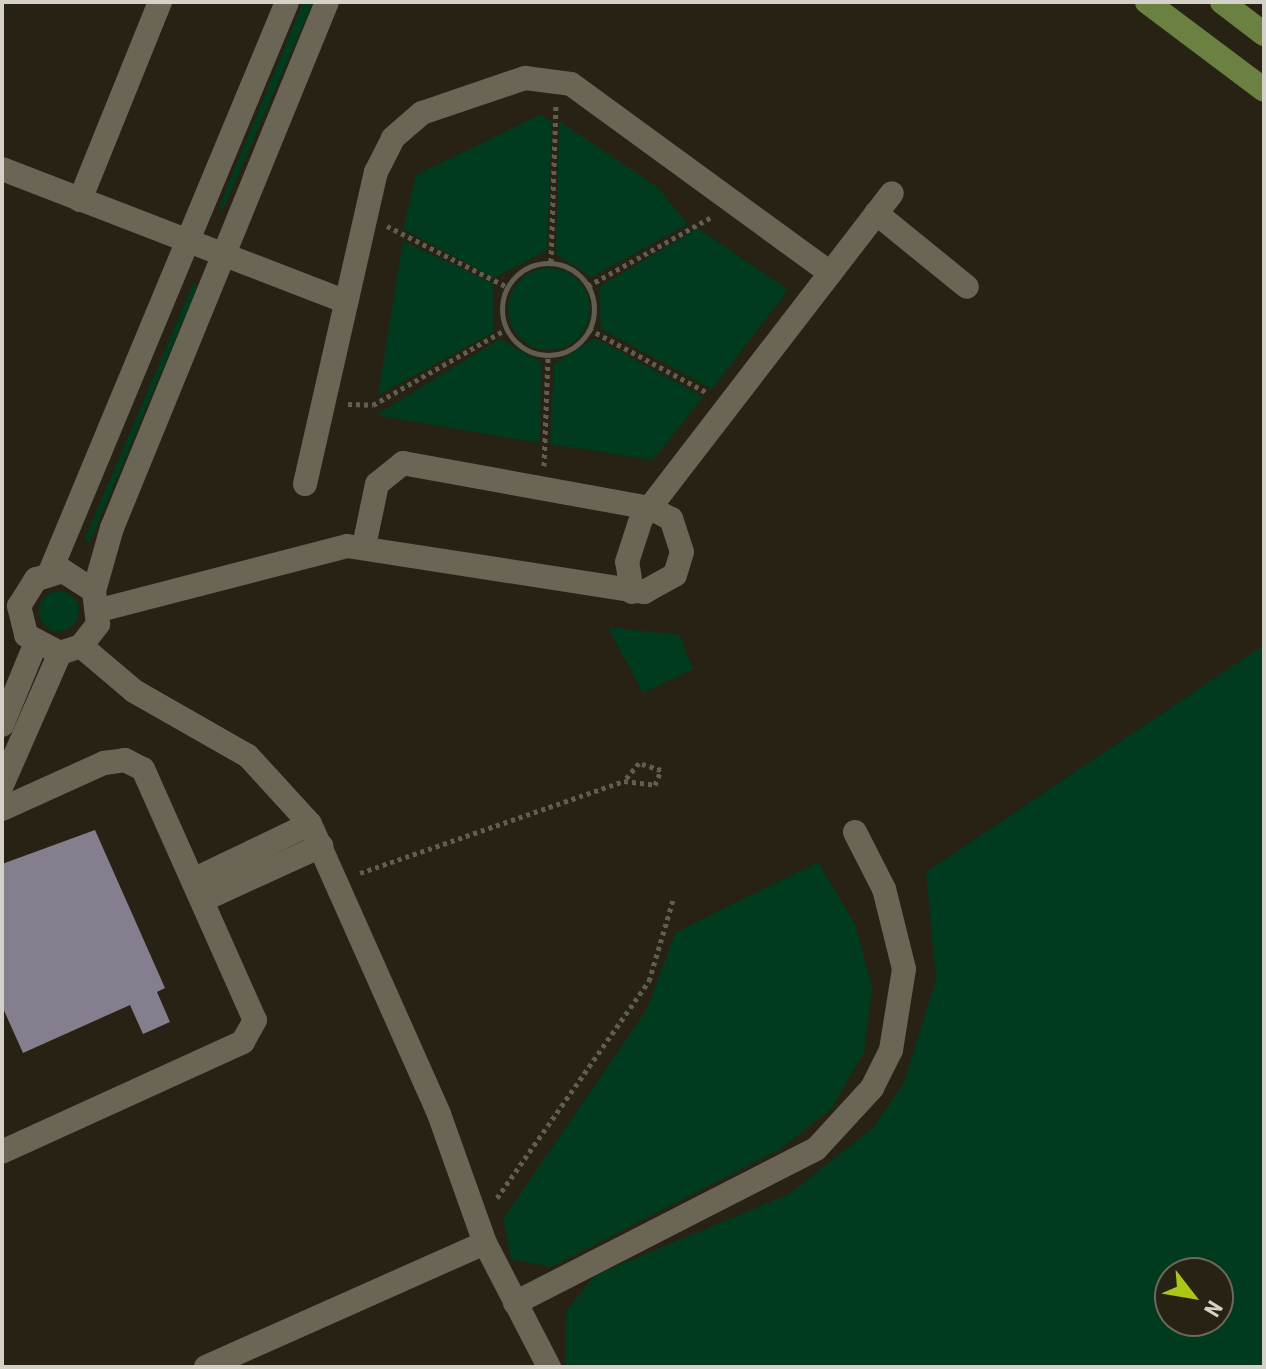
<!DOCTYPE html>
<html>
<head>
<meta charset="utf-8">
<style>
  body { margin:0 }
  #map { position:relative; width:1266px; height:1369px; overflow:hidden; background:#272214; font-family:"Roboto Condensed",sans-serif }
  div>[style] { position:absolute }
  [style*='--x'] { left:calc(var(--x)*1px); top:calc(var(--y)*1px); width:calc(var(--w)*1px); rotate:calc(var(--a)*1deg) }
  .green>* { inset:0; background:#003b20 }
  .round { border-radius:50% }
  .building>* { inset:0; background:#847e8f }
  .path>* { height:5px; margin-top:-2.5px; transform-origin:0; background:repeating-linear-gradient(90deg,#615d51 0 4px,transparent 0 8px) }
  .path>.ring { margin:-2.5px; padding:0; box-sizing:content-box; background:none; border:5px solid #615d51; border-radius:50% }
  .minor>* { height:24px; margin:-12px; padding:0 12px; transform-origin:12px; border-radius:12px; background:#6a6555 }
  .major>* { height:24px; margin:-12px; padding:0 12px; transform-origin:12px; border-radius:12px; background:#6a8141 }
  span { translate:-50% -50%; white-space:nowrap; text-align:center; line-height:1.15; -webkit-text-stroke:8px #272214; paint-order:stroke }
  .frame { position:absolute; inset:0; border:4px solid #d4d1c8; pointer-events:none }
  .north { position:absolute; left:1154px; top:1257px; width:80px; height:80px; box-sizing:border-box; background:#272214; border:2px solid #6c685c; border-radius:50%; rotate:121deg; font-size:22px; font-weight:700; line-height:32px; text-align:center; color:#d4d1c8 }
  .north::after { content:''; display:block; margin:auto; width:28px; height:36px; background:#abc616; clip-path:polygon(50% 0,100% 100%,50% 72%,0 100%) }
</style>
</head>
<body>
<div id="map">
  <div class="green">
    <i style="clip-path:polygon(303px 2px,313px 2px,222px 212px,220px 205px)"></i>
    <i style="clip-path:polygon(541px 114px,552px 123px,547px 250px,494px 278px,403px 229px,416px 175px)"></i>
    <i style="clip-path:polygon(559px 121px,657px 187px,688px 224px,591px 277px,556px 254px)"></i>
    <i style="clip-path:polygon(698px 228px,788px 290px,712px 389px,601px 329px,599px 287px)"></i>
    <i style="clip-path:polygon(403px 241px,493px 283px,494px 332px,378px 395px)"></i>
    <i class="round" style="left:508px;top:268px;width:82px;height:82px"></i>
    <i style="clip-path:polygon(194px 282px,197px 287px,89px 544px,85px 538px)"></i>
    <i style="clip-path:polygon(595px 338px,703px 397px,653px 460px,550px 444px,554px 364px)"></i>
    <i style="clip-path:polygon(500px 339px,541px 362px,540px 443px,376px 415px)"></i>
    <i class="round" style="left:39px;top:591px;width:40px;height:40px"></i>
    <i style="clip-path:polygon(608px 627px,679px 635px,693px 669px,643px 693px)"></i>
    <i style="clip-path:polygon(evenodd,1264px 645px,1264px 1367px,565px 1367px,566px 1311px,595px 1275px,789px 1194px,874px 1127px,904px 1082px,936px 979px,926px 872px,1264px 645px,1170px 1273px,1218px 1273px,1218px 1321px,1170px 1321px,1170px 1273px)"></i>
    <i style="clip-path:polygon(818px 862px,855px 924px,872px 987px,864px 1052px,831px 1109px,780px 1149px,551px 1267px,511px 1259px,503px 1219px,647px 1009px,675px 933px)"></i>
  </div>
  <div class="building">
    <i style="clip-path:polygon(95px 830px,165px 988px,157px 992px,170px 1022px,143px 1034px,130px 1005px,23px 1053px,2px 1006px,2px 864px)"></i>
  </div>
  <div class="path">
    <i style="--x:387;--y:226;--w:135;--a:26.9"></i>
    <i style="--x:551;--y:262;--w:158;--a:-88.2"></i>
    <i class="ring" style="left:502px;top:263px;width:87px;height:87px"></i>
    <i style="--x:588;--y:286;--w:143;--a:-29.2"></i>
    <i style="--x:589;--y:329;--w:135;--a:28.3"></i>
    <i style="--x:348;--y:404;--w:25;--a:2"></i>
    <i style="--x:373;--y:405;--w:154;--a:-29.6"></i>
    <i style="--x:544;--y:466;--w:111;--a:-87.9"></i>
    <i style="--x:360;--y:873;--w:280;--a:-19.2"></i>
    <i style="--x:624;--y:781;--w:31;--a:7"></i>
    <i style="--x:655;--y:785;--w:16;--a:-68"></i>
    <i style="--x:661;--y:770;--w:23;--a:-162"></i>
    <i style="--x:639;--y:763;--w:23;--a:130"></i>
    <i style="--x:497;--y:1198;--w:265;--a:-55"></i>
    <i style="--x:649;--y:981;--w:84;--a:-73.5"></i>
  </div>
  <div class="minor">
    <i style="--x:2;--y:169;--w:369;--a:21.1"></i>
    <i style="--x:80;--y:200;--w:214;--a:-68"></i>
    <i style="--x:876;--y:213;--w:117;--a:39.1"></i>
    <i style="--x:305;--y:484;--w:320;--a:-77.2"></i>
    <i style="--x:376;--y:172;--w:38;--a:-63"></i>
    <i style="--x:393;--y:138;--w:38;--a:-41"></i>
    <i style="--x:422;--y:113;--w:109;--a:-18.8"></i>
    <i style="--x:525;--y:78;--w:46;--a:7.4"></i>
    <i style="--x:571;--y:84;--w:321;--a:36.1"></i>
    <i style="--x:50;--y:572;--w:617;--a:-67.42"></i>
    <i style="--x:94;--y:591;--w:37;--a:-147"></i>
    <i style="--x:63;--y:571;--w:28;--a:163"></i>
    <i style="--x:36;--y:579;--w:32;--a:122"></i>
    <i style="--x:19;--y:606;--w:30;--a:76"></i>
    <i style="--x:26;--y:635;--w:38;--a:28"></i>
    <i style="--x:60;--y:653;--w:22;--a:-18"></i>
    <i style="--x:81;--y:646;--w:28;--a:-52"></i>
    <i style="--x:98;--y:624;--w:33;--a:-97"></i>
    <i style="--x:94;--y:591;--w:66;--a:-74.1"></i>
    <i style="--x:112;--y:528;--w:568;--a:-67.77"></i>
    <i style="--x:632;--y:592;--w:30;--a:-99"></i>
    <i style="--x:627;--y:562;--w:45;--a:-72"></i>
    <i style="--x:641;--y:519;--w:411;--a:-52.4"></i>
    <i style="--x:100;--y:610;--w:255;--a:-14.5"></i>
    <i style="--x:347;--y:546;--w:301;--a:8.8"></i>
    <i style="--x:644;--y:592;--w:35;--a:-29"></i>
    <i style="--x:675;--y:575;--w:24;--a:-73"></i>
    <i style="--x:682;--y:552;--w:35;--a:-108"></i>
    <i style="--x:671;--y:519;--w:24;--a:-152"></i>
    <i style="--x:650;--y:508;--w:251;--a:-169.7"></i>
    <i style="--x:403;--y:463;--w:33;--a:141"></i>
    <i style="--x:377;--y:484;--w:63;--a:101.8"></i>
    <i style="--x:81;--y:646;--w:70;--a:40.3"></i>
    <i style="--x:134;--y:691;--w:131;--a:29.7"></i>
    <i style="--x:248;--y:756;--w:92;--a:47.6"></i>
    <i style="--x:310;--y:824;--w:317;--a:66"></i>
    <i style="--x:439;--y:1114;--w:137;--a:70.4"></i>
    <i style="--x:485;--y:1243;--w:140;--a:62.7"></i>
    <i style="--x:2;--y:725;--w:87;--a:-67.6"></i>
    <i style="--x:2;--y:785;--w:144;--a:-66.3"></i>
    <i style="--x:2;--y:809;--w:112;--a:-24.3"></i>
    <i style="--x:104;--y:763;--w:21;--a:-8"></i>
    <i style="--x:125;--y:760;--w:20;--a:27"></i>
    <i style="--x:143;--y:769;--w:275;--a:66"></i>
    <i style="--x:255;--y:1020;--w:25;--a:119"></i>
    <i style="--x:243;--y:1042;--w:265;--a:155.5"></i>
    <i style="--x:195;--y:879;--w:127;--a:-25.6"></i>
    <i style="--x:205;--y:899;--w:128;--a:-24.6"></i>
    <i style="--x:515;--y:1303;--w:338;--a:-27.1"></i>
    <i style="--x:816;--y:1149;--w:83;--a:-47.4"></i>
    <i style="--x:872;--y:1088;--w:42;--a:-63.4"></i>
    <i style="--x:891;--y:1050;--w:82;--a:-80.9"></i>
    <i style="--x:904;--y:969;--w:82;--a:-104"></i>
    <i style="--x:884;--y:889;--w:64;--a:-117"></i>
    <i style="--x:206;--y:1367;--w:305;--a:-24"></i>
  </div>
  <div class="major">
    <i style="--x:1147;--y:2;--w:146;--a:36.9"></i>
    <i style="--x:1222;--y:2;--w:53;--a:37.3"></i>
  </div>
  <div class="frame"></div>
  <div class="north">N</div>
</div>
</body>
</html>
